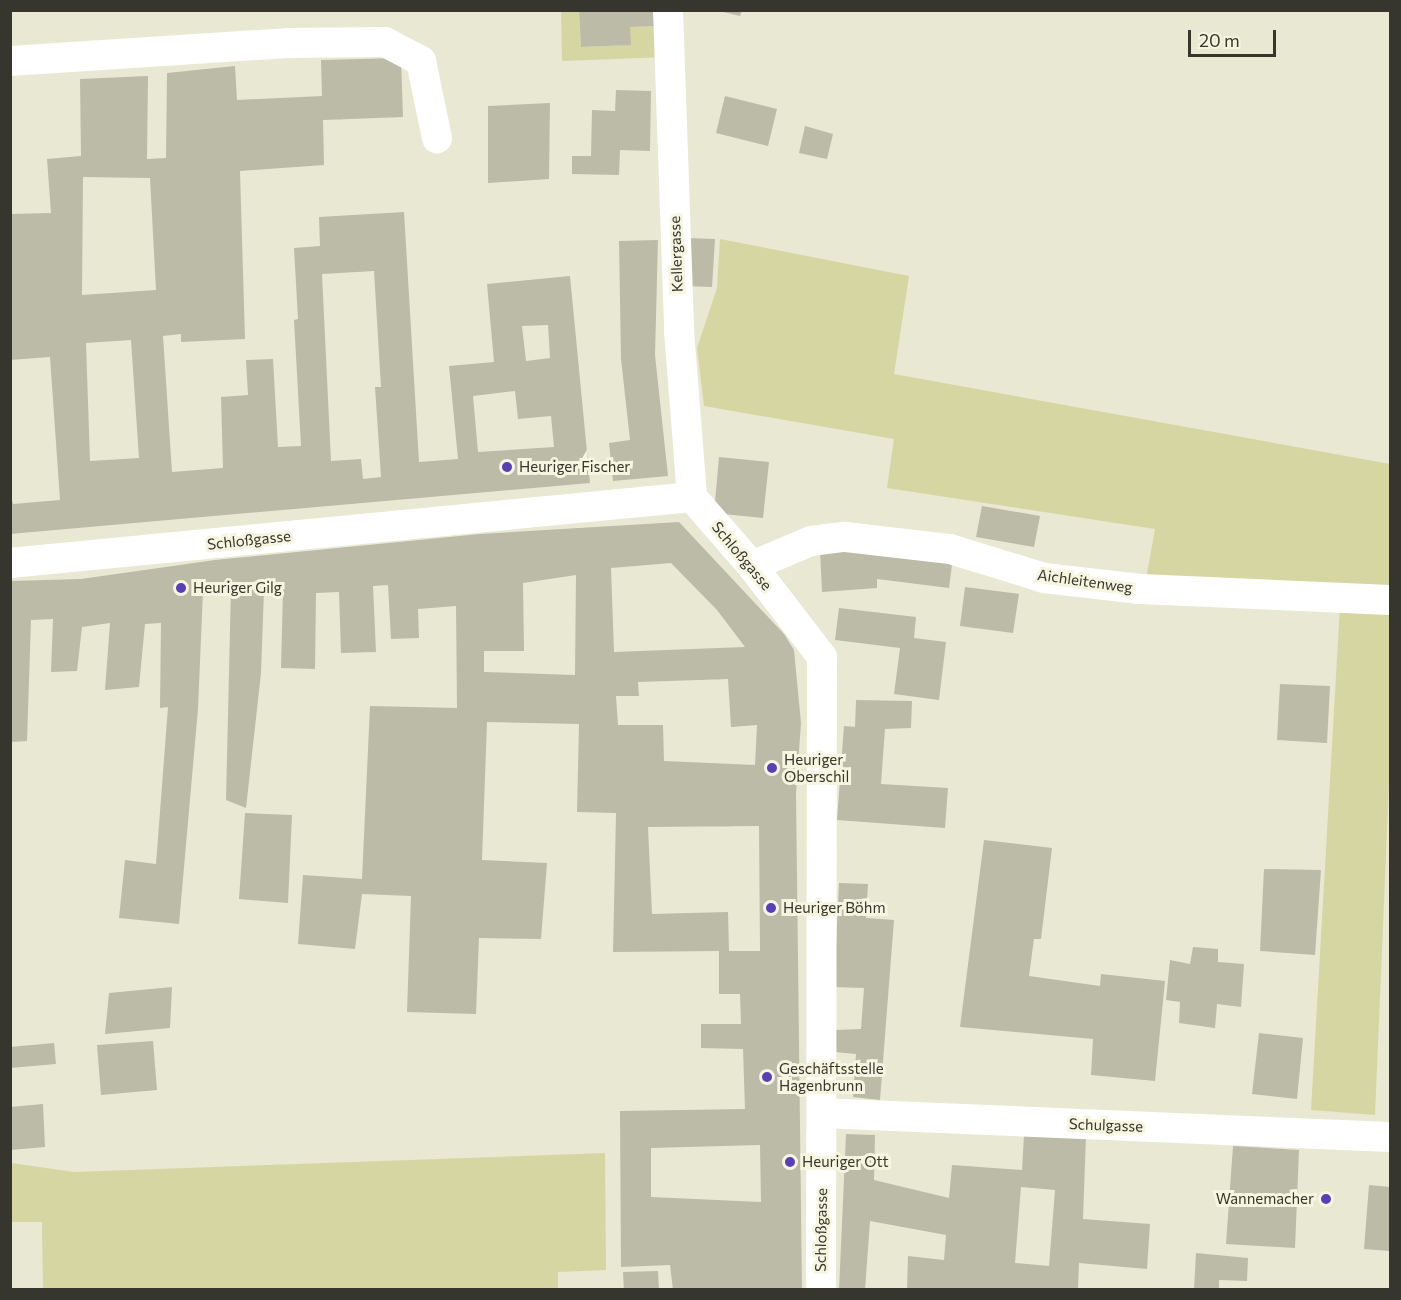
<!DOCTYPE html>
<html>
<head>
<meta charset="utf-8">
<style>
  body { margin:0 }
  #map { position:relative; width:1401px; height:1300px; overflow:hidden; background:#e8e8d3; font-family:Commissioner,sans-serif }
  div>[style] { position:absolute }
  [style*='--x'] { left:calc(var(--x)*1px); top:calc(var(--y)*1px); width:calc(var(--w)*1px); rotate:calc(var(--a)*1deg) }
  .green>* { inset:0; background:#d6d6a3 }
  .building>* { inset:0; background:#bbbba7 }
  .street>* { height:30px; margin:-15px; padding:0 15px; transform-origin:15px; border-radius:15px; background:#fff }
  .dots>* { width:16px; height:16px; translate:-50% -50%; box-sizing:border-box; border:3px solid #f5f5e0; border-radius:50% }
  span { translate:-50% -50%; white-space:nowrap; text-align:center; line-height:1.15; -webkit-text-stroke:6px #f5f5e0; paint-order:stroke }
  .street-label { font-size:15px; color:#36362e }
  .poi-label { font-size:15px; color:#36362e }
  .left { translate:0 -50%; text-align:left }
  .right { translate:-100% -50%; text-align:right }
  .frame { position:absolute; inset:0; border:12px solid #36362e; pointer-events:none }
  .scale { position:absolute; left:1188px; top:30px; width:88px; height:27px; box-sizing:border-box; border:3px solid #36362e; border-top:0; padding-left:8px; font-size:18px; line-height:21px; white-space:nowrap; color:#36362e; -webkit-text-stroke:4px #f5f5e0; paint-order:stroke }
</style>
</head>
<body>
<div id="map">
  <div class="green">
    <i style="clip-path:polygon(561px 11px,579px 11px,581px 47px,630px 45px,630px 27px,656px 26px,665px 57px,562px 61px)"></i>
    <i style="clip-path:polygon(720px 239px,909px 276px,894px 374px,1390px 464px,1390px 593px,1146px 579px,1155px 529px,887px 488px,894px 439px,704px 406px,697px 348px,717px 288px)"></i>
    <i style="clip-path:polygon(1340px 606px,1390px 607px,1390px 760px,1375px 1115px,1311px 1110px)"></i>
    <i style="clip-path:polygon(605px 1153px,606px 1270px,558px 1272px,558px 1289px,43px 1289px,42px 1222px,11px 1222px,11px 1163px,74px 1172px)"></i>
  </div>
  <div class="building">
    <i style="clip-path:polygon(579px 10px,656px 10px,656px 26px,630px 27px,631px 45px,581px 47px)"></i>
    <i style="clip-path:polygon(715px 10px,742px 10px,740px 16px)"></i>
    <i style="clip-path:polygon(evenodd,401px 58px,403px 117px,323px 120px,324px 165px,240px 171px,245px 339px,181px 342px,181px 334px,163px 336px,172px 472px,223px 468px,221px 397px,248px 395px,246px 360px,273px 359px,278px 447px,301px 446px,294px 320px,298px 319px,294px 248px,320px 246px,319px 217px,404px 212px,419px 462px,458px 459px,449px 366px,494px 362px,487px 284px,570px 276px,590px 483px,10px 534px,10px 493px,13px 504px,60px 500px,50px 357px,10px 360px,10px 214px,51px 213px,47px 159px,81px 156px,80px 79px,148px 76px,147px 159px,166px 158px,167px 73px,235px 66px,237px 100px,322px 96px,321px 60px,401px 58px,83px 177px,150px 178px,156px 290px,82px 295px,83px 177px,401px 58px,374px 271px,381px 387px,375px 387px,381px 477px,363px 479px,361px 459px,331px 461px,322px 274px,374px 271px,401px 58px,548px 325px,550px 358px,526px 361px,522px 326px,548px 325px,401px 58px,131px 340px,139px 458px,90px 461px,86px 343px,131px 340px,401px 58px,515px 391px,518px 419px,551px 416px,554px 447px,478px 452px,473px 396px,515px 391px)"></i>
    <i style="clip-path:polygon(616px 90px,651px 91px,650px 151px,620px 150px,619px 175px,572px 174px,572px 156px,591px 156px,592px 110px,615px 111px)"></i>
    <i style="clip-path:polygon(725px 96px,777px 109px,768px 146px,716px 133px)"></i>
    <i style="clip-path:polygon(550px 103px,549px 179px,488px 183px,488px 106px)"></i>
    <i style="clip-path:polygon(805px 126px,833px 134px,827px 159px,799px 153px)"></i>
    <i style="clip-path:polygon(687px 238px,715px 239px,712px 287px,685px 286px)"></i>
    <i style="clip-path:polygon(658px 240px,655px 355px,668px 476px,613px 481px,609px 443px,630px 440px,621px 359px,619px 241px)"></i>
    <i style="clip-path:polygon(719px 457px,769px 462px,763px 518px,714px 513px)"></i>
    <i style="clip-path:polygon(982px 506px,1040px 516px,1034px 547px,976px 537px)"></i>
    <i style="clip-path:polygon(evenodd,679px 522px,784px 634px,794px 650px,801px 723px,796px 793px,802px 1290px,673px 1290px,670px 1265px,621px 1267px,620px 1111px,745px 1109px,743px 1049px,701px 1048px,701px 1024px,741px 1024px,740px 994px,719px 994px,719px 951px,613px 952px,616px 813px,577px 812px,579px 724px,487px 722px,482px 860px,547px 863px,541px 939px,479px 938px,476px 1014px,407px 1012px,411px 896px,362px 894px,355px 949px,298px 944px,303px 875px,362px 879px,370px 706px,457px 708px,456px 606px,418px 609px,419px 638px,391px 639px,388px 585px,373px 586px,376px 652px,341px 653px,339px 592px,316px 593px,315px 669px,281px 668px,283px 590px,264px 590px,261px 673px,246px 808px,226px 800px,231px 587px,203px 591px,198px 709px,179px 924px,119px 918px,125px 860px,156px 864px,168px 707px,160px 708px,161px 623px,145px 624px,139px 687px,105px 690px,110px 623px,82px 627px,77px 671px,51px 672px,53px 619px,31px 620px,27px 741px,10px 742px,10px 581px,81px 579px,215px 560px,480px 534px,679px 522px,671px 563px,717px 610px,745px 647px,614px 652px,611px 568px,671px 563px,679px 522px,576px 575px,575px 675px,484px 672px,484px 651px,524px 651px,523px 583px,576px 575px,679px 522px,728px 679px,731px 727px,757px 725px,755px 765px,664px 761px,663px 725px,618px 725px,616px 696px,639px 696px,638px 682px,728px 679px,679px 522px,759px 826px,760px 951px,729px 951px,728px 912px,652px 914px,648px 827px,759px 826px,679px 522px,760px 1145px,761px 1202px,651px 1197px,651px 1148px,760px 1145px)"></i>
    <i style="clip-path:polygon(820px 550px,953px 557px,949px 588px,877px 579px,877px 588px,822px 592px)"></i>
    <i style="clip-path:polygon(965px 587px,1019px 594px,1013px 633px,960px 626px)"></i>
    <i style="clip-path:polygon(839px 608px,916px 617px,914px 638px,946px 642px,939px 700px,894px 694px,900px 648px,835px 640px)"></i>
    <i style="clip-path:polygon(1280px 684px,1330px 686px,1327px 743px,1277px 740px)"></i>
    <i style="clip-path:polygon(856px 700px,912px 701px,911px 728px,885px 729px,881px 784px,948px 788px,945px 828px,837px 820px,844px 726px,855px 727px)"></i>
    <i style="clip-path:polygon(245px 813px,292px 815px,288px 903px,239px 899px)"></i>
    <i style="clip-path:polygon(984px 840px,1052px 848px,1041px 939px,1034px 939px,1029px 976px,1100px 986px,1101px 974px,1165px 981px,1155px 1081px,1091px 1075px,1093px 1039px,960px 1027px)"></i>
    <i style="clip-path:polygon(1264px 869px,1321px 870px,1315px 955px,1260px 951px)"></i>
    <i style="clip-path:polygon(839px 883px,868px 884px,866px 918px,894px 920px,880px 1100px,853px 1097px,856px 1054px,835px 1052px,835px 1030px,861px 1029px,864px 988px,834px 987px)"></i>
    <i style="clip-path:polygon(1193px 947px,1218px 949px,1218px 962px,1244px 964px,1241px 1007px,1217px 1004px,1215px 1028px,1179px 1023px,1180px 1002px,1166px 1000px,1170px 960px,1190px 964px)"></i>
    <i style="clip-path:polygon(172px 987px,170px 1028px,105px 1034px,109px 993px)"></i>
    <i style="clip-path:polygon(1259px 1033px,1303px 1038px,1297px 1099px,1252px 1094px)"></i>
    <i style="clip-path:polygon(153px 1041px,157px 1090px,101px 1095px,97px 1045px)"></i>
    <i style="clip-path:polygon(54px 1043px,56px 1064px,10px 1068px,10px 1047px)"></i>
    <i style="clip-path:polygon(43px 1104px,45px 1147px,10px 1150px,10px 1107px)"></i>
    <i style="clip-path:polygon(evenodd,846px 1134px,875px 1135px,874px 1180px,949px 1198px,952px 1165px,1022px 1170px,1024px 1135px,1086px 1136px,1083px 1219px,1150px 1224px,1147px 1269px,1079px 1263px,1078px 1290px,907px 1290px,908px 1256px,944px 1260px,946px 1235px,870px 1221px,865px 1290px,839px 1290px,846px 1134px,1021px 1187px,1055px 1190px,1049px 1266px,1015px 1263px,1021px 1187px)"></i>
    <i style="clip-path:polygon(1233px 1146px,1299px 1150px,1295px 1248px,1226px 1244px)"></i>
    <i style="clip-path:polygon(1369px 1185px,1390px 1187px,1390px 1251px,1364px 1249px)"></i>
    <i style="clip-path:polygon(1196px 1253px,1248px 1258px,1247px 1281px,1219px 1280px,1219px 1290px,1194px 1290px)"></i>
    <i style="clip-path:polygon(658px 1271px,659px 1290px,624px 1290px,623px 1272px)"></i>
  </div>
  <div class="street">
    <i style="--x:668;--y:10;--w:321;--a:88"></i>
    <i style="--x:679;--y:331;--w:167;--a:85.5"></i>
    <i style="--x:10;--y:61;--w:280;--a:-3.7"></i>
    <i style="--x:289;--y:43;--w:96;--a:-0.6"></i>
    <i style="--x:385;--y:42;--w:41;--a:27.8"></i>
    <i style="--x:421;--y:61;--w:79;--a:78.3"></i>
    <i style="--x:692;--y:497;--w:91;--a:49"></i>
    <i style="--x:752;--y:566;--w:115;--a:52.4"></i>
    <i style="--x:822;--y:657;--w:633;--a:90.09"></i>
    <i style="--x:10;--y:563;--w:685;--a:-5.53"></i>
    <i style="--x:752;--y:566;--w:64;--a:-23"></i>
    <i style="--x:811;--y:541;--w:35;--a:-7"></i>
    <i style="--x:846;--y:537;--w:105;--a:6.6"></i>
    <i style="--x:950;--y:549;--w:98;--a:17.1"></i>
    <i style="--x:1044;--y:578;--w:97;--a:6.5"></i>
    <i style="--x:1140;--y:589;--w:250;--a:2.5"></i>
    <i style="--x:822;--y:1113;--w:569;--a:2.42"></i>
  </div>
  <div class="dots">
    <i style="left:507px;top:467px;background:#593fb7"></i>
    <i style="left:181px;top:588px;background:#593fb7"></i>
    <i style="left:772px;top:768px;background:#593fb7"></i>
    <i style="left:771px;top:908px;background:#593fb7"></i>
    <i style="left:767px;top:1077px;background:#593fb7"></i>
    <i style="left:790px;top:1162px;background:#593fb7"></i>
    <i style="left:1326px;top:1199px;background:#593fb7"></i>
  </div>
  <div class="street-label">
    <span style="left:676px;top:254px;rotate:-92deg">Kellergasse</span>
    <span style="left:249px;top:540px;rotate:-6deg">Schloßgasse</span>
    <span style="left:742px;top:556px;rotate:50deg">Schloßgasse</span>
    <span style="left:1085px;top:581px;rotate:8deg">Aichleitenweg</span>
    <span style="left:1106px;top:1125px;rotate:2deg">Schulgasse</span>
    <span style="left:821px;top:1230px;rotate:-89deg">Schloßgasse</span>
  </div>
  <div class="poi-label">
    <span class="left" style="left:519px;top:467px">Heuriger Fischer</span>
    <span class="left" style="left:193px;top:588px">Heuriger Gilg</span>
    <span class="left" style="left:784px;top:768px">Heuriger<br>Oberschil</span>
    <span class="left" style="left:783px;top:908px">Heuriger Böhm</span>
    <span class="left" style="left:779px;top:1077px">Geschäftsstelle<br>Hagenbrunn</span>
    <span class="left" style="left:802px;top:1162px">Heuriger Ott</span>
    <span class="right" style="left:1314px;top:1199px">Wannemacher</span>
  </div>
  <div class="frame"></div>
  <div class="scale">20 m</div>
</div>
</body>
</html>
